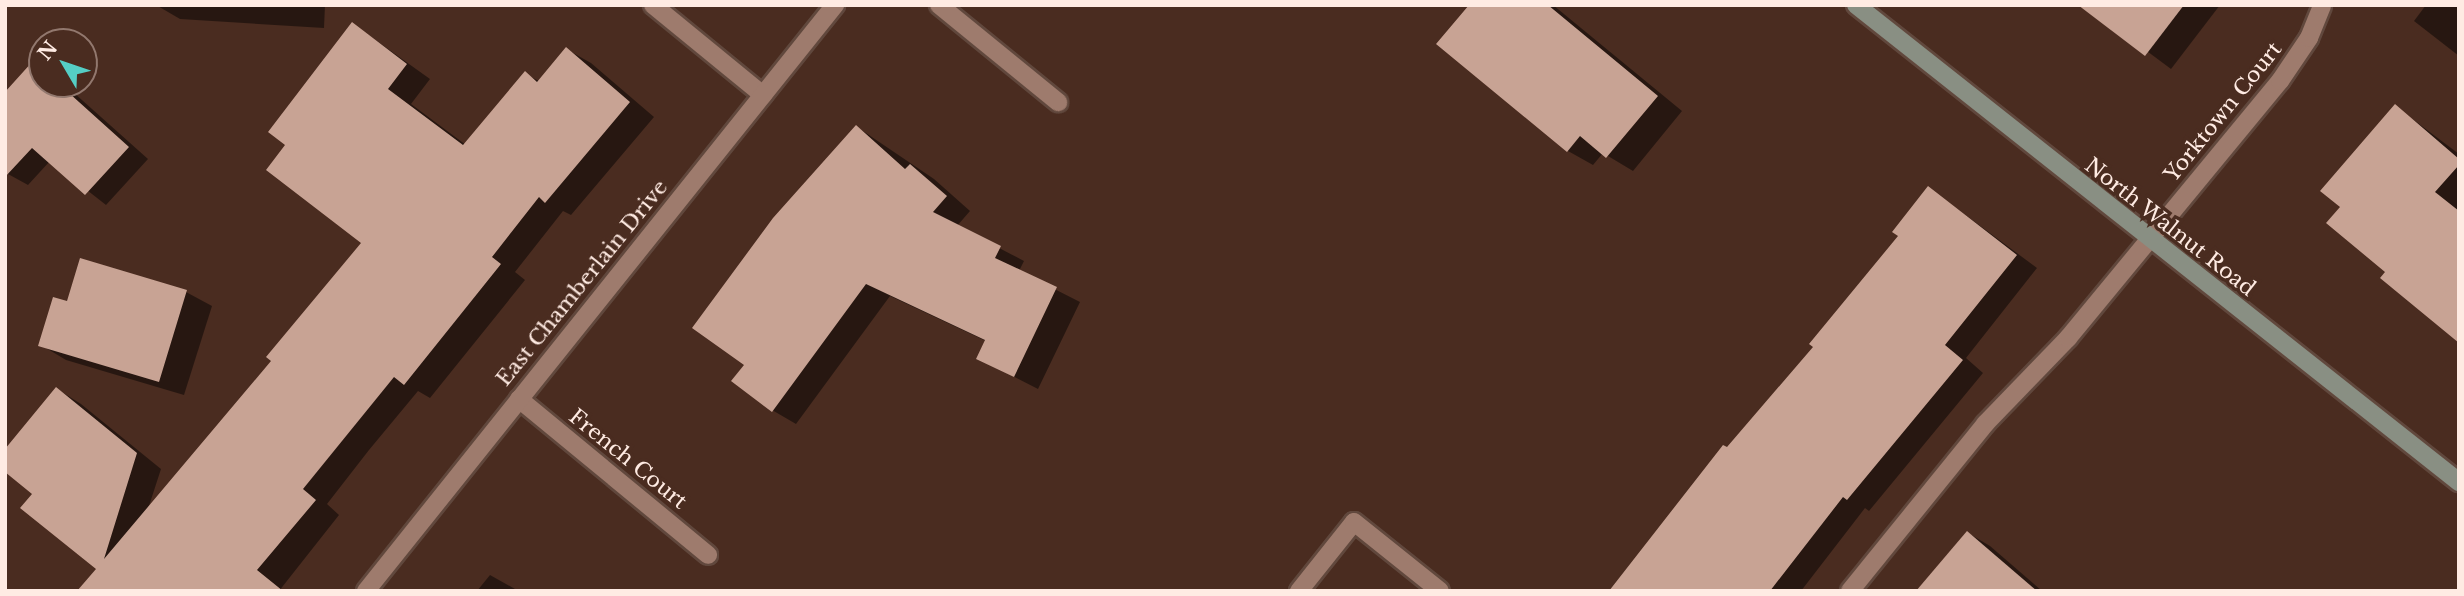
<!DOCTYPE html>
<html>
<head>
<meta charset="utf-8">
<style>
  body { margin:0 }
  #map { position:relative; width:2464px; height:596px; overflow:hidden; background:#4a2c20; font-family:"Libre Baskerville",serif }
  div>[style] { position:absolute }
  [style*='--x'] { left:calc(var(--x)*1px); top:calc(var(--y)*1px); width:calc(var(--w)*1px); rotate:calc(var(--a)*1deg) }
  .shadow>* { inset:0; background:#0007 }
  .building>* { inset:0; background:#c8a394 }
  .roads { filter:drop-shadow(2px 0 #61483d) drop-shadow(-2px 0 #61483d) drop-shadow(0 2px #61483d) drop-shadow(0 -2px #61483d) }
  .street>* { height:18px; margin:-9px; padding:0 9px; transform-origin:9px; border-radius:9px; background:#9e7b6d }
  .secondary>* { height:18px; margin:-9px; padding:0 9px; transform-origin:9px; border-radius:9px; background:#898f83 }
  span { translate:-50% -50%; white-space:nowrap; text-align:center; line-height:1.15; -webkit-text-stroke:7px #4a2c20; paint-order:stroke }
  .street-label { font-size:21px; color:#ffebe3 }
  .frame { position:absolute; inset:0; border:7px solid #ffebe3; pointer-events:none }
  .north { position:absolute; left:28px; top:28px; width:70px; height:70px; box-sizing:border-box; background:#4a2c20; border:2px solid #92786e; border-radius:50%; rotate:309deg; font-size:19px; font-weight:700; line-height:28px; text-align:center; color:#ffebe3 }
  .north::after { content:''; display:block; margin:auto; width:24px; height:32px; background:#55cec5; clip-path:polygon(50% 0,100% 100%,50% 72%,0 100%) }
</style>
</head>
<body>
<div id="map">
  <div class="shadow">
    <i style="clip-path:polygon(156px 5px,325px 5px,324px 28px,180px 19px)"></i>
    <i style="clip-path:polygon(1465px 5px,1553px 5px,1682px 111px,1633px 171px,1603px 153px,1593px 165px,1568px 151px,1439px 44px,1469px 8px)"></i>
    <i style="clip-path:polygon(2085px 5px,2220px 5px,2171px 69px)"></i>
    <i style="clip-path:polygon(2426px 5px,2459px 5px,2459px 56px,2414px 21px)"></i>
    <i style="clip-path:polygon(353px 24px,430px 79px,411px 104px,466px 145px,525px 74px,539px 81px,566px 49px,591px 63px,654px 117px,571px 215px,563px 211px,515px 272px,525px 280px,430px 398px,418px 391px,369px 450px,327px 504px,339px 515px,279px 591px,98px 568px,34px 493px,57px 389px,81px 404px,161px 469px,148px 509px,273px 361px,364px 243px,287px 145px)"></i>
    <i style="clip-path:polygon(34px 63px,42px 68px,42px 84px,64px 84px,148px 159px,106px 205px,50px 161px,28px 185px,8px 174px)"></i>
    <i style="clip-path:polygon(2395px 106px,2459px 154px,2459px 341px,2387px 272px,2342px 207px)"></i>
    <i style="clip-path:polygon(857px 127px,934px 179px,970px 211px,957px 226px,1024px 261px,1019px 271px,1080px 302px,1038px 389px,978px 358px,986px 341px,890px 296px,796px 424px,772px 410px,746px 365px)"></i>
    <i style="clip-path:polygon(1929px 188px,2037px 268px,1966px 358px,1983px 373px,1869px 511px,1865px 508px,1801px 591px,1635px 591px,1727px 449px,1816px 347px,1900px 236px)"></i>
    <i style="clip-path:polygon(186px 292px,212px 306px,184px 395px,66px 360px,41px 345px,68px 303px)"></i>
    <i style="clip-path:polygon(1968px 533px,1990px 546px,2042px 591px,1919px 591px)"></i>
    <i style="clip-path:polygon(490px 575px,515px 589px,517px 591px,477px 591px)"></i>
  </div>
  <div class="building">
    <i style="clip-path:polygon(1469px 5px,1548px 5px,1658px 96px,1606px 158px,1580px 136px,1567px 152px,1436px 44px)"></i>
    <i style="clip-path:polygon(2078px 5px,2184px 5px,2145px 56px)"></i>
    <i style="clip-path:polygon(352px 22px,407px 64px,388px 89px,463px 145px,525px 71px,537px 82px,566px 47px,630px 102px,545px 203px,539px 197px,492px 257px,501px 264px,404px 385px,394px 377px,303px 489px,316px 500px,257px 570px,283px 591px,77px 591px,96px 569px,20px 508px,32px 494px,5px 472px,5px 449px,56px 387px,137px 453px,104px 559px,271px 361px,266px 357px,361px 243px,266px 170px,285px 145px,268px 132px)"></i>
    <i style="clip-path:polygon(33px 61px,42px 69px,42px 84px,59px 84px,129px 147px,85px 195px,32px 148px,5px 177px,5px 92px)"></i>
    <i style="clip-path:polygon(2395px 104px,2459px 159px,2459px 165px,2435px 192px,2459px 211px,2459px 343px,2380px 278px,2385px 272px,2326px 223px,2340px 207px,2320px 191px)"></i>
    <i style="clip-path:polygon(856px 125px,905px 169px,910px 164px,947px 196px,933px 212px,1001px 246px,995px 258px,1057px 287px,1014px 377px,976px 359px,985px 340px,866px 284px,772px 412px,731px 381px,744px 365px,692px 328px,773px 218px)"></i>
    <i style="clip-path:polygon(1928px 186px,2017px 255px,1945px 345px,1963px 360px,1847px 500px,1843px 497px,1770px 591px,1609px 591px,1723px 445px,1727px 447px,1813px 347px,1809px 344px,1898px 236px,1892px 232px)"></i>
    <i style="clip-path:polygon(80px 258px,187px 290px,159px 382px,38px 346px,53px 297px,67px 301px)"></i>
    <i style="clip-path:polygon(1967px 531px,2037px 591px,1916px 591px)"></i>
  </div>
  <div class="roads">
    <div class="street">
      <i style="--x:653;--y:5;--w:142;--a:39.3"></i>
      <i style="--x:939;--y:5;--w:154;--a:39.2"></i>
      <i style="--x:519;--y:399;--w:245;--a:39.5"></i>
      <i style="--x:366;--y:591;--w:751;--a:-51.33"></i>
      <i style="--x:1299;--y:591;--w:88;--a:-51.4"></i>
      <i style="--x:1354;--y:522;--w:110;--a:38.7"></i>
      <i style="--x:1850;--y:591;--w:215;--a:-51"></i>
      <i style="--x:1985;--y:424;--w:120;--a:-46"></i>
      <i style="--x:2068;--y:338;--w:333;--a:-50.5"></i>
      <i style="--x:2280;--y:81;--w:52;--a:-56"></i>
      <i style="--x:2309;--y:38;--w:35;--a:-68"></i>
    </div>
    <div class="secondary">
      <i style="--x:1856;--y:5;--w:769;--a:38.35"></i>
    </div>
  </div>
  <div class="street-label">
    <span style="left:2223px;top:112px;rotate:-51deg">Yorktown Court</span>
    <span style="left:2170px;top:227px;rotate:38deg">North Walnut Road</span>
    <span style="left:582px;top:283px;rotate:-51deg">East Chamberlain Drive</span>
    <span style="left:628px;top:459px;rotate:39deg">French Court</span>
  </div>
  <div class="frame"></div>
  <div class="north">N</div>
</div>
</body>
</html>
